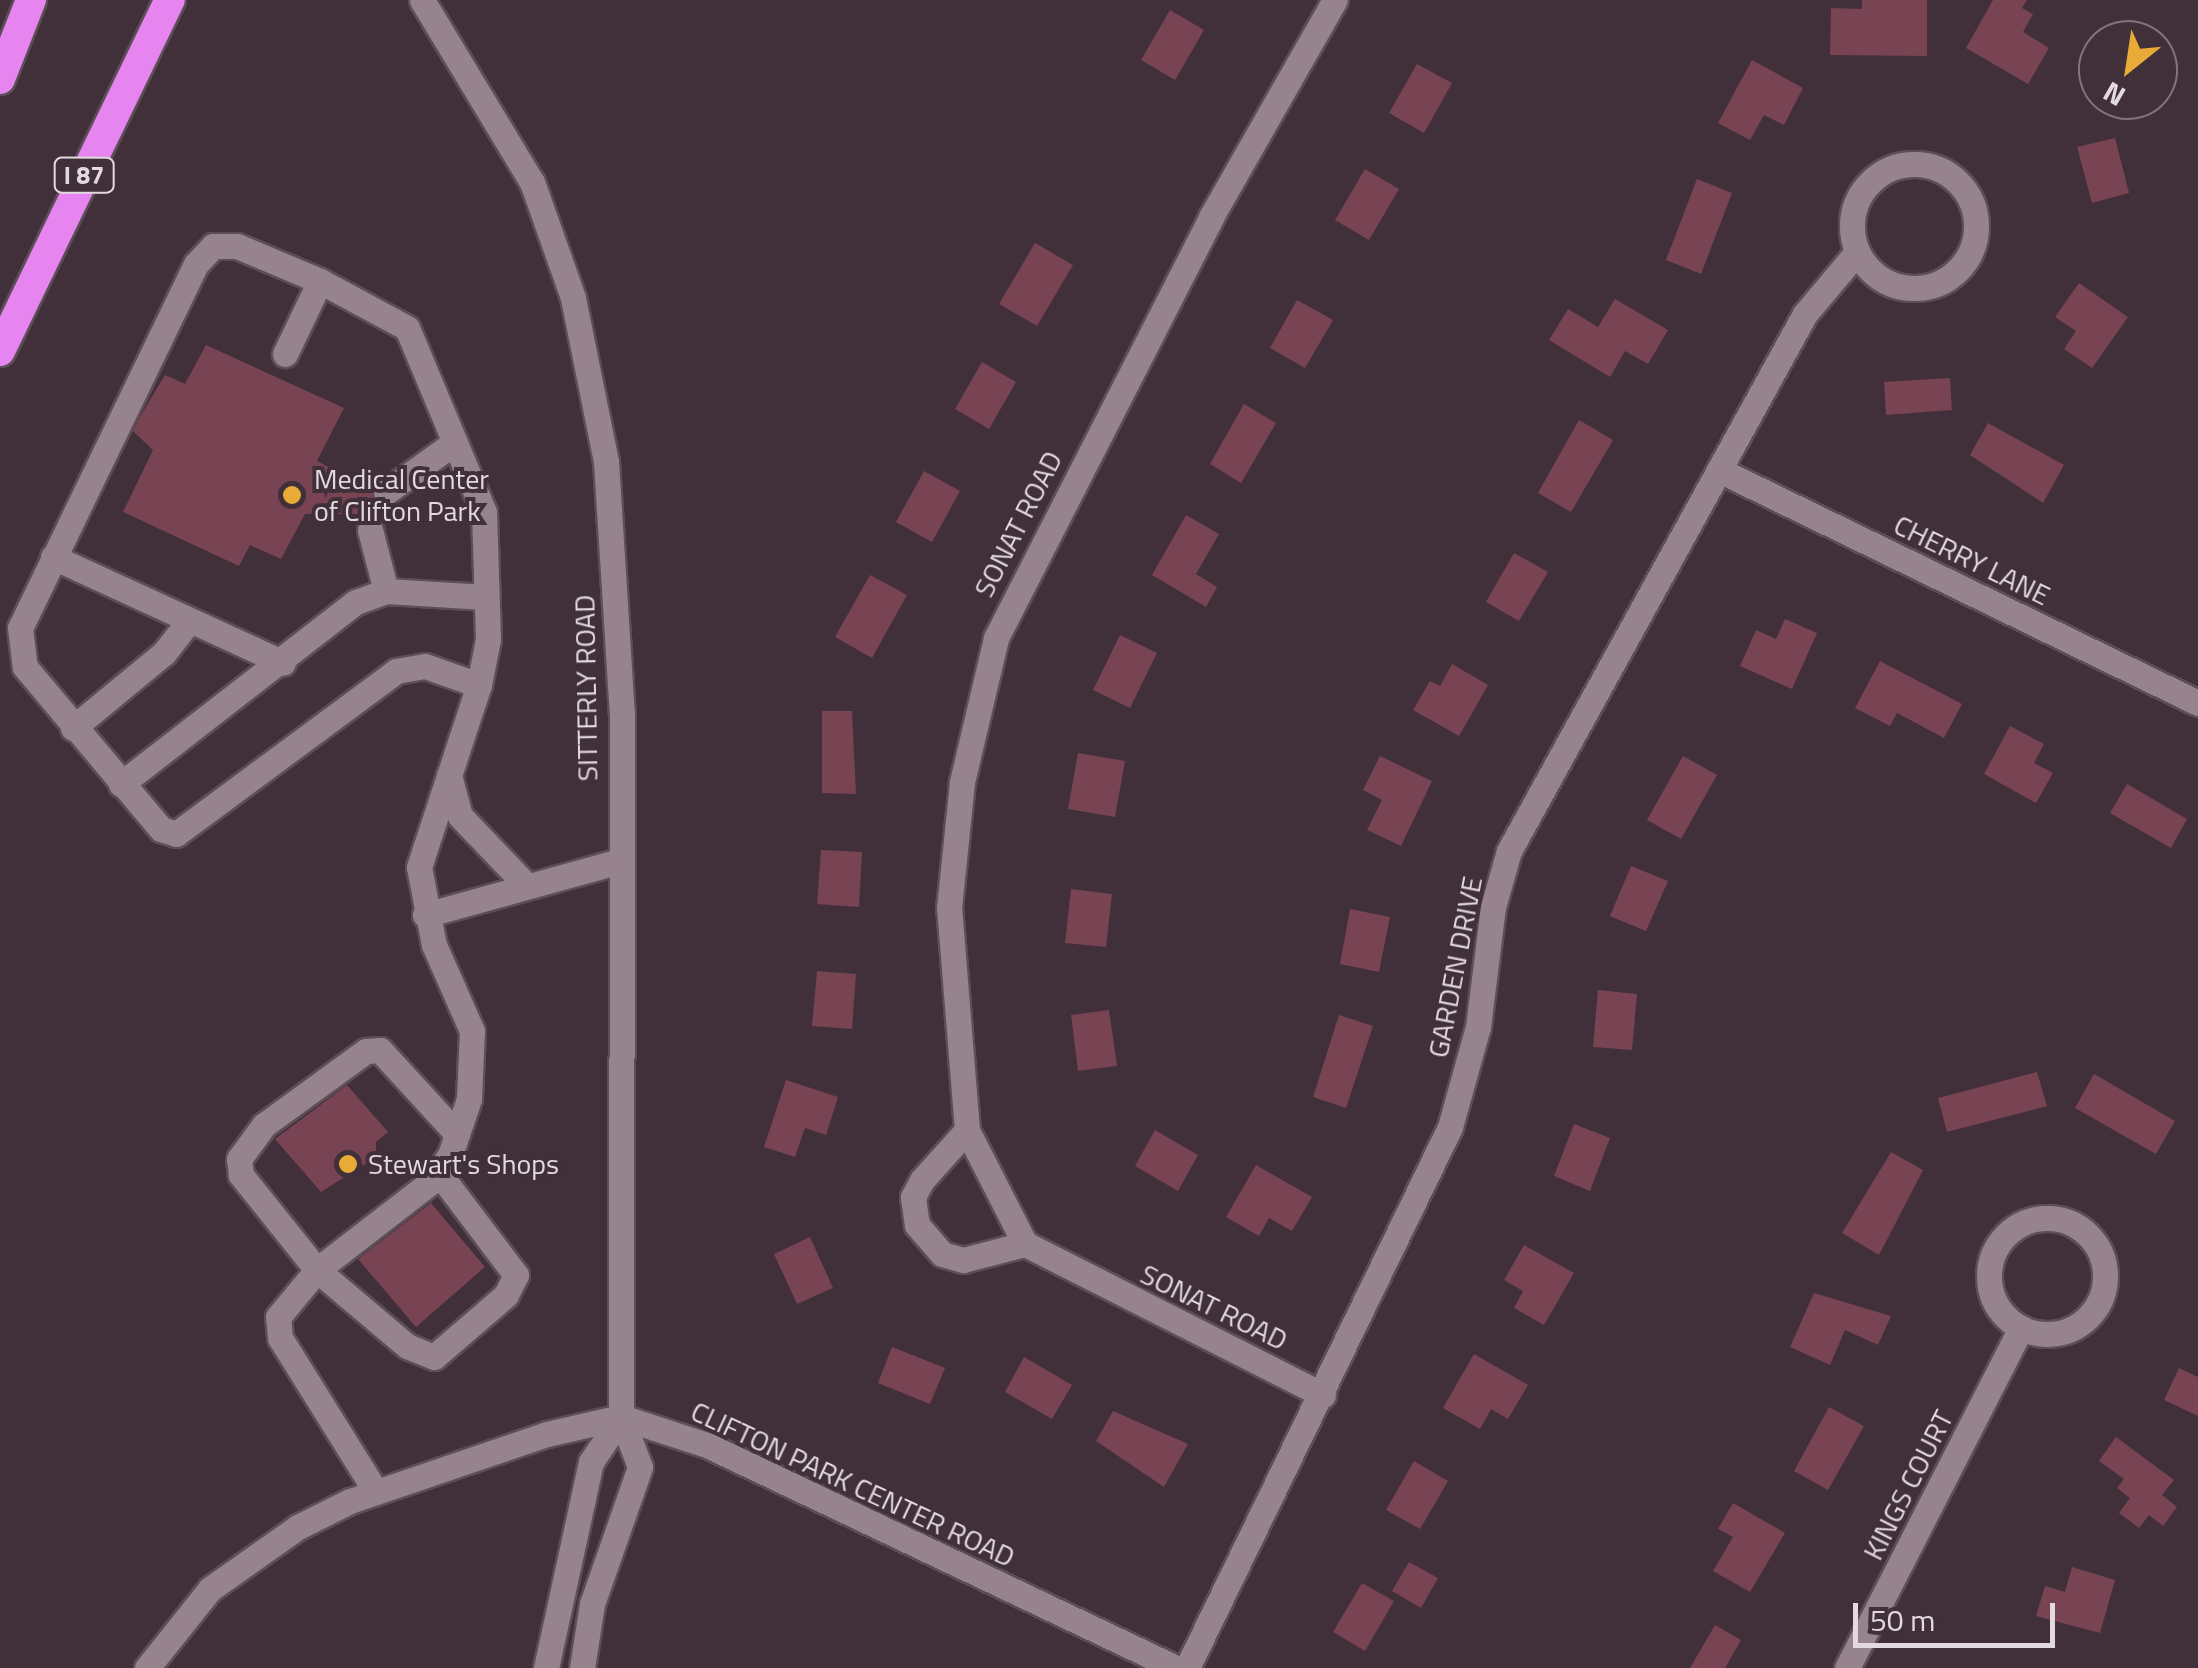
<!DOCTYPE html>
<html>
<head>
<meta charset="utf-8">
<style>
  body { margin:0 }
  #map { position:relative; width:2198px; height:1668px; overflow:hidden; background:#41303a; font-family:"Titillium Web",sans-serif }
  div>[style] { position:absolute }
  [style*='--x'] { left:calc(var(--x)*1px); top:calc(var(--y)*1px); width:calc(var(--w)*1px); rotate:calc(var(--a)*1deg) }
  .building>* { inset:0; background:#784352 }
  .minor-tunnel>* { height:25px; margin-top:-12.5px; transform-origin:0; background:repeating-linear-gradient(90deg,#594953 0 25px,transparent 0 37px) }
  .roads { filter:drop-shadow(2px 0 #5c4e56) drop-shadow(-2px 0 #5c4e56) drop-shadow(0 2px #5c4e56) drop-shadow(0 -2px #5c4e56) }
  .minor>* { height:25px; margin:-12.5px; padding:0 12.5px; transform-origin:12.5px; border-radius:12.5px; background:#96838e }
  .minor>.ring { margin:-12.5px; padding:0; box-sizing:content-box; background:none; border:25px solid #96838e; border-radius:50% }
  .highway>* { height:30px; margin:-15px; padding:0 15px; transform-origin:15px; border-radius:15px; background:#e684f0 }
  .dots>* { width:28px; height:28px; translate:-50% -50%; box-sizing:border-box; border:5px solid #41303a; border-radius:50% }
  span { translate:-50% -50%; white-space:nowrap; text-align:center; line-height:1.15; -webkit-text-stroke:8px #41303a; paint-order:stroke }
  .shield-label span { padding:2px 8px; background:#41303a; border:2px solid; border-radius:8px; -webkit-text-stroke-width:0 }
  .shield-label { font-size:25px; color:#e3d9df; font-weight:700 }
  .poi-label { font-size:28px; color:#e3d9df }
  .left { translate:0 -50%; text-align:left }
  .street-label { font-size:28px; color:#e3d9df }
  .north { position:absolute; left:2078px; top:20px; width:100px; height:100px; box-sizing:border-box; background:#41303a; border:2px solid #82747c; border-radius:50%; rotate:210deg; font-size:28px; font-weight:700; line-height:40px; text-align:center; color:#e3d9df }
  .north::after { content:''; display:block; margin:auto; width:35px; height:45px; background:#e9ab38; clip-path:polygon(50% 0,100% 100%,50% 72%,0 100%) }
  .scale { position:absolute; left:1853px; top:1603px; width:202px; height:45px; box-sizing:border-box; border:5px solid #e3d9df; border-top:0; padding-left:12px; font-size:30px; line-height:35px; white-space:nowrap; color:#e3d9df; -webkit-text-stroke:8px #41303a; paint-order:stroke }
</style>
</head>
<body>
<div id="map">
  <div class="building">
    <i style="clip-path:polygon(1862px 0,1927px 0,1927px 56px,1830px 55px,1831px 8px,1862px 9px)"></i>
    <i style="clip-path:polygon(1993px 0,2027px 0,2022px 8px,2033px 14px,2023px 32px,2049px 48px,2028px 84px,1966px 48px)"></i>
    <i style="clip-path:polygon(1170px 10px,1204px 30px,1175px 80px,1141px 60px)"></i>
    <i style="clip-path:polygon(1752px 60px,1803px 88px,1784px 125px,1764px 115px,1750px 140px,1718px 123px)"></i>
    <i style="clip-path:polygon(1417px 64px,1452px 83px,1424px 133px,1389px 113px)"></i>
    <i style="clip-path:polygon(2115px 138px,2129px 193px,2092px 203px,2077px 147px)"></i>
    <i style="clip-path:polygon(1365px 169px,1399px 189px,1369px 240px,1335px 220px)"></i>
    <i style="clip-path:polygon(1697px 179px,1732px 193px,1701px 274px,1666px 260px)"></i>
    <i style="clip-path:polygon(1035px 243px,1073px 265px,1037px 326px,999px 304px)"></i>
    <i style="clip-path:polygon(2079px 283px,2128px 317px,2092px 368px,2064px 349px,2076px 331px,2055px 317px)"></i>
    <i style="clip-path:polygon(1615px 299px,1668px 330px,1648px 364px,1625px 351px,1610px 377px,1549px 340px,1568px 309px,1598px 327px)"></i>
    <i style="clip-path:polygon(1297px 300px,1333px 320px,1305px 368px,1270px 348px)"></i>
    <i style="clip-path:polygon(206px 345px,344px 408px,317px 461px,371px 489px,379px 506px,392px 507px,387px 522px,373px 514px,305px 514px,281px 559px,250px 545px,239px 566px,123px 512px,153px 450px,133px 431px,141px 415px,165px 375px,185px 384px)"></i>
    <i style="clip-path:polygon(982px 362px,1016px 382px,989px 429px,955px 409px)"></i>
    <i style="clip-path:polygon(1950px 378px,1952px 410px,1886px 415px,1884px 382px)"></i>
    <i style="clip-path:polygon(1244px 404px,1276px 423px,1241px 483px,1210px 464px)"></i>
    <i style="clip-path:polygon(1579px 420px,1613px 440px,1571px 512px,1538px 493px)"></i>
    <i style="clip-path:polygon(1988px 423px,2064px 465px,2043px 503px,1970px 455px)"></i>
    <i style="clip-path:polygon(924px 471px,960px 491px,932px 542px,896px 522px)"></i>
    <i style="clip-path:polygon(1186px 515px,1219px 534px,1196px 574px,1217px 587px,1206px 607px,1152px 575px)"></i>
    <i style="clip-path:polygon(1514px 553px,1548px 572px,1519px 621px,1486px 602px)"></i>
    <i style="clip-path:polygon(870px 575px,907px 595px,872px 658px,835px 637px)"></i>
    <i style="clip-path:polygon(1785px 619px,1817px 633px,1792px 689px,1740px 666px,1756px 630px,1776px 639px)"></i>
    <i style="clip-path:polygon(1120px 635px,1157px 653px,1130px 708px,1093px 690px)"></i>
    <i style="clip-path:polygon(1880px 661px,1962px 704px,1944px 738px,1897px 713px,1890px 726px,1855px 708px)"></i>
    <i style="clip-path:polygon(1452px 664px,1488px 685px,1459px 736px,1413px 710px,1430px 681px,1440px 686px)"></i>
    <i style="clip-path:polygon(822px 711px,852px 711px,856px 794px,822px 793px)"></i>
    <i style="clip-path:polygon(2010px 726px,2044px 744px,2034px 763px,2053px 773px,2036px 803px,1984px 774px)"></i>
    <i style="clip-path:polygon(1078px 753px,1125px 761px,1115px 817px,1068px 809px)"></i>
    <i style="clip-path:polygon(1380px 756px,1432px 781px,1401px 846px,1367px 830px,1382px 800px,1363px 790px)"></i>
    <i style="clip-path:polygon(1683px 756px,1717px 775px,1681px 839px,1647px 820px)"></i>
    <i style="clip-path:polygon(2127px 784px,2187px 819px,2171px 848px,2110px 813px)"></i>
    <i style="clip-path:polygon(821px 850px,862px 852px,859px 907px,817px 904px)"></i>
    <i style="clip-path:polygon(1631px 866px,1668px 881px,1646px 931px,1610px 916px)"></i>
    <i style="clip-path:polygon(1071px 889px,1112px 894px,1106px 947px,1065px 943px)"></i>
    <i style="clip-path:polygon(1350px 909px,1390px 917px,1379px 972px,1340px 964px)"></i>
    <i style="clip-path:polygon(817px 971px,856px 974px,852px 1029px,812px 1026px)"></i>
    <i style="clip-path:polygon(1598px 990px,1637px 994px,1632px 1050px,1593px 1047px)"></i>
    <i style="clip-path:polygon(1109px 1010px,1117px 1066px,1078px 1071px,1071px 1015px)"></i>
    <i style="clip-path:polygon(1339px 1015px,1373px 1026px,1346px 1108px,1313px 1097px)"></i>
    <i style="clip-path:polygon(2037px 1072px,2047px 1106px,1947px 1132px,1938px 1098px)"></i>
    <i style="clip-path:polygon(2094px 1074px,2175px 1121px,2156px 1154px,2075px 1108px)"></i>
    <i style="clip-path:polygon(786px 1080px,838px 1097px,826px 1135px,805px 1128px,795px 1157px,764px 1147px)"></i>
    <i style="clip-path:polygon(347px 1085px,388px 1132px,376px 1142px,376px 1157px,321px 1192px,275px 1139px)"></i>
    <i style="clip-path:polygon(1574px 1124px,1610px 1138px,1590px 1191px,1554px 1176px)"></i>
    <i style="clip-path:polygon(1155px 1130px,1198px 1155px,1178px 1191px,1135px 1166px)"></i>
    <i style="clip-path:polygon(1891px 1152px,1923px 1170px,1879px 1255px,1842px 1233px)"></i>
    <i style="clip-path:polygon(1256px 1165px,1312px 1197px,1292px 1231px,1269px 1218px,1259px 1236px,1226px 1217px)"></i>
    <i style="clip-path:polygon(431px 1203px,485px 1267px,416px 1327px,358px 1259px)"></i>
    <i style="clip-path:polygon(810px 1237px,833px 1288px,797px 1304px,774px 1254px)"></i>
    <i style="clip-path:polygon(1524px 1245px,1574px 1273px,1544px 1325px,1514px 1308px,1523px 1291px,1504px 1280px)"></i>
    <i style="clip-path:polygon(1814px 1293px,1891px 1316px,1878px 1345px,1845px 1330px,1830px 1365px,1790px 1347px)"></i>
    <i style="clip-path:polygon(892px 1347px,945px 1368px,930px 1404px,878px 1383px)"></i>
    <i style="clip-path:polygon(1474px 1354px,1528px 1385px,1508px 1419px,1491px 1409px,1480px 1429px,1443px 1408px)"></i>
    <i style="clip-path:polygon(1024px 1357px,1072px 1385px,1052px 1419px,1005px 1392px)"></i>
    <i style="clip-path:polygon(2179px 1368px,2198px 1377px,2198px 1416px,2164px 1400px)"></i>
    <i style="clip-path:polygon(1829px 1407px,1864px 1426px,1828px 1490px,1794px 1471px)"></i>
    <i style="clip-path:polygon(1113px 1411px,1188px 1444px,1164px 1487px,1096px 1441px)"></i>
    <i style="clip-path:polygon(2116px 1437px,2174px 1480px,2162px 1495px,2177px 1507px,2163px 1526px,2149px 1515px,2139px 1528px,2119px 1513px,2130px 1498px,2117px 1488px,2124px 1479px,2099px 1461px)"></i>
    <i style="clip-path:polygon(1414px 1461px,1448px 1481px,1420px 1529px,1386px 1510px)"></i>
    <i style="clip-path:polygon(1733px 1503px,1785px 1533px,1750px 1592px,1713px 1571px,1733px 1537px,1718px 1529px)"></i>
    <i style="clip-path:polygon(1409px 1562px,1438px 1578px,1421px 1608px,1392px 1591px)"></i>
    <i style="clip-path:polygon(2072px 1567px,2115px 1580px,2100px 1633px,2036px 1616px,2045px 1586px,2065px 1592px)"></i>
    <i style="clip-path:polygon(1362px 1583px,1394px 1601px,1365px 1651px,1333px 1632px)"></i>
    <i style="clip-path:polygon(1715px 1625px,1741px 1640px,1725px 1668px,1690px 1668px)"></i>
  </div>
  <div class="minor-tunnel">
    <i style="--x:370;--y:530;--w:41;--a:-67.2"></i>
  </div>
  <div class="roads">
    <div class="minor">
      <i style="--x:422;--y:0;--w:213;--a:58.9"></i>
      <i style="--x:532;--y:182;--w:123;--a:70.5"></i>
      <i style="--x:573;--y:298;--w:167;--a:78.6"></i>
      <i style="--x:606;--y:462;--w:252;--a:86.4"></i>
      <i style="--x:622;--y:713;--w:704;--a:90.08"></i>
      <i style="--x:621;--y:1417;--w:53;--a:69.2"></i>
      <i style="--x:640;--y:1467;--w:145;--a:109.3"></i>
      <i style="--x:592;--y:1604;--w:65;--a:98.9"></i>
      <i class="ring" style="left:1852px;top:164px;width:99px;height:99px"></i>
      <i style="--x:285;--y:354;--w:81;--a:-64.4"></i>
      <i style="--x:1719;--y:470;--w:533;--a:25.94"></i>
      <i style="--x:386;--y:492;--w:85;--a:-35.9"></i>
      <i style="--x:370;--y:530;--w:63;--a:75.3"></i>
      <i style="--x:53;--y:557;--w:253;--a:24.7"></i>
      <i style="--x:73;--y:728;--w:118;--a:-39.5"></i>
      <i style="--x:164;--y:653;--w:41;--a:-52"></i>
      <i style="--x:449;--y:775;--w:42;--a:75"></i>
      <i style="--x:460;--y:816;--w:93;--a:46.3"></i>
      <i style="--x:121;--y:784;--w:297;--a:-37.8"></i>
      <i style="--x:356;--y:602;--w:32;--a:-20"></i>
      <i style="--x:386;--y:591;--w:100;--a:3.4"></i>
      <i style="--x:425;--y:915;--w:198;--a:-15.5"></i>
      <i style="--x:967;--y:1130;--w:67;--a:132"></i>
      <i style="--x:922;--y:1180;--w:19;--a:118"></i>
      <i style="--x:913;--y:1197;--w:28;--a:82"></i>
      <i style="--x:917;--y:1225;--w:38;--a:49"></i>
      <i style="--x:942;--y:1254;--w:22;--a:16"></i>
      <i style="--x:963;--y:1260;--w:64;--a:-14.5"></i>
      <i style="--x:438;--y:1172;--w:129;--a:52.9"></i>
      <i style="--x:516;--y:1275;--w:22;--a:117"></i>
      <i style="--x:506;--y:1295;--w:95;--a:139.3"></i>
      <i style="--x:434;--y:1357;--w:29;--a:-158"></i>
      <i style="--x:407;--y:1346;--w:118;--a:-139.8"></i>
      <i style="--x:317;--y:1270;--w:122;--a:-128.7"></i>
      <i style="--x:241;--y:1175;--w:16;--a:-97"></i>
      <i style="--x:239;--y:1159;--w:42;--a:-53.7"></i>
      <i style="--x:264;--y:1125;--w:126;--a:-36"></i>
      <i style="--x:366;--y:1051;--w:14;--a:-4"></i>
      <i style="--x:380;--y:1050;--w:114;--a:47.5"></i>
      <i class="ring" style="left:1989px;top:1218px;width:91px;height:91px"></i>
      <i style="--x:1323;--y:1395;--w:334;--a:-153.1"></i>
      <i style="--x:1025;--y:1244;--w:128;--a:-117"></i>
      <i style="--x:967;--y:1130;--w:223;--a:-94.6"></i>
      <i style="--x:949;--y:908;--w:127;--a:-84.1"></i>
      <i style="--x:962;--y:782;--w:148;--a:-76.7"></i>
      <i style="--x:996;--y:638;--w:473;--a:-62.9"></i>
      <i style="--x:1211;--y:217;--w:250;--a:-60.3"></i>
      <i style="--x:376;--y:1492;--w:181;--a:-121.9"></i>
      <i style="--x:280;--y:1338;--w:21;--a:-95"></i>
      <i style="--x:278;--y:1317;--w:61;--a:-50.3"></i>
      <i style="--x:317;--y:1270;--w:144;--a:-37.7"></i>
      <i style="--x:431;--y:1182;--w:33;--a:-55"></i>
      <i style="--x:450;--y:1155;--w:59;--a:-71.3"></i>
      <i style="--x:469;--y:1099;--w:68;--a:-87.5"></i>
      <i style="--x:472;--y:1031;--w:94;--a:-113.8"></i>
      <i style="--x:434;--y:945;--w:79;--a:-100.9"></i>
      <i style="--x:419;--y:867;--w:192;--a:-71.8"></i>
      <i style="--x:479;--y:685;--w:47;--a:-78.9"></i>
      <i style="--x:488;--y:639;--w:127;--a:-91.8"></i>
      <i style="--x:484;--y:512;--w:199;--a:-112.7"></i>
      <i style="--x:407;--y:328;--w:99;--a:-151.6"></i>
      <i style="--x:320;--y:281;--w:90;--a:-157.1"></i>
      <i style="--x:237;--y:246;--w:24;--a:180"></i>
      <i style="--x:213;--y:246;--w:25;--a:133"></i>
      <i style="--x:196;--y:264;--w:404;--a:115.8"></i>
      <i style="--x:20;--y:628;--w:39;--a:83"></i>
      <i style="--x:25;--y:667;--w:212;--a:50"></i>
      <i style="--x:161;--y:829;--w:16;--a:18"></i>
      <i style="--x:176;--y:834;--w:274;--a:-36.5"></i>
      <i style="--x:396;--y:671;--w:29;--a:-10"></i>
      <i style="--x:425;--y:666;--w:57;--a:19.4"></i>
      <i style="--x:147;--y:1668;--w:101;--a:-51.4"></i>
      <i style="--x:210;--y:1589;--w:108;--a:-35.2"></i>
      <i style="--x:298;--y:1527;--w:58;--a:-26.6"></i>
      <i style="--x:350;--y:1501;--w:208;--a:-18.8"></i>
      <i style="--x:547;--y:1434;--w:76;--a:-12.9"></i>
      <i style="--x:621;--y:1417;--w:90;--a:18"></i>
      <i style="--x:707;--y:1445;--w:519;--a:25.43"></i>
      <i style="--x:546;--y:1668;--w:211;--a:-77.7"></i>
      <i style="--x:591;--y:1462;--w:54;--a:-56.3"></i>
      <i style="--x:1187;--y:1668;--w:602;--a:-64.07"></i>
      <i style="--x:1450;--y:1127;--w:104;--a:-74.4"></i>
      <i style="--x:1478;--y:1027;--w:121;--a:-82.9"></i>
      <i style="--x:1493;--y:907;--w:58;--a:-74.1"></i>
      <i style="--x:1509;--y:851;--w:613;--a:-61.14"></i>
      <i style="--x:1805;--y:314;--w:81;--a:-50"></i>
      <i style="--x:1847;--y:1668;--w:382;--a:-62.9"></i>
    </div>
    <div class="highway">
      <i style="--x:0;--y:79;--w:85;--a:-68.6"></i>
      <i style="--x:0;--y:351;--w:390;--a:-64.2"></i>
    </div>
  </div>
  <div class="dots">
    <i style="left:292px;top:495px;background:#e9ab38"></i>
    <i style="left:348px;top:1164px;background:#e9ab38"></i>
  </div>
  <div class="shield-label">
    <span style="left:84px;top:175px">I 87</span>
  </div>
  <div class="poi-label">
    <span class="left" style="left:314px;top:495px">Medical Center<br>of Clifton Park</span>
    <span class="left" style="left:368px;top:1164px">Stewart's Shops</span>
  </div>
  <div class="street-label">
    <span style="left:1018px;top:524px;rotate:-63deg">SONAT ROAD</span>
    <span style="left:1972px;top:560px;rotate:26deg">CHERRY LANE</span>
    <span style="left:586px;top:688px;rotate:-91deg">SITTERLY ROAD</span>
    <span style="left:1455px;top:967px;rotate:-79deg">GARDEN DRIVE</span>
    <span style="left:1214px;top:1307px;rotate:26deg">SONAT ROAD</span>
    <span style="left:853px;top:1484px;rotate:25deg">CLIFTON PARK CENTER ROAD</span>
    <span style="left:1908px;top:1485px;rotate:-63deg">KINGS COURT</span>
  </div>
  <div class="north">N</div>
  <div class="scale">50 m</div>
</div>
</body>
</html>
